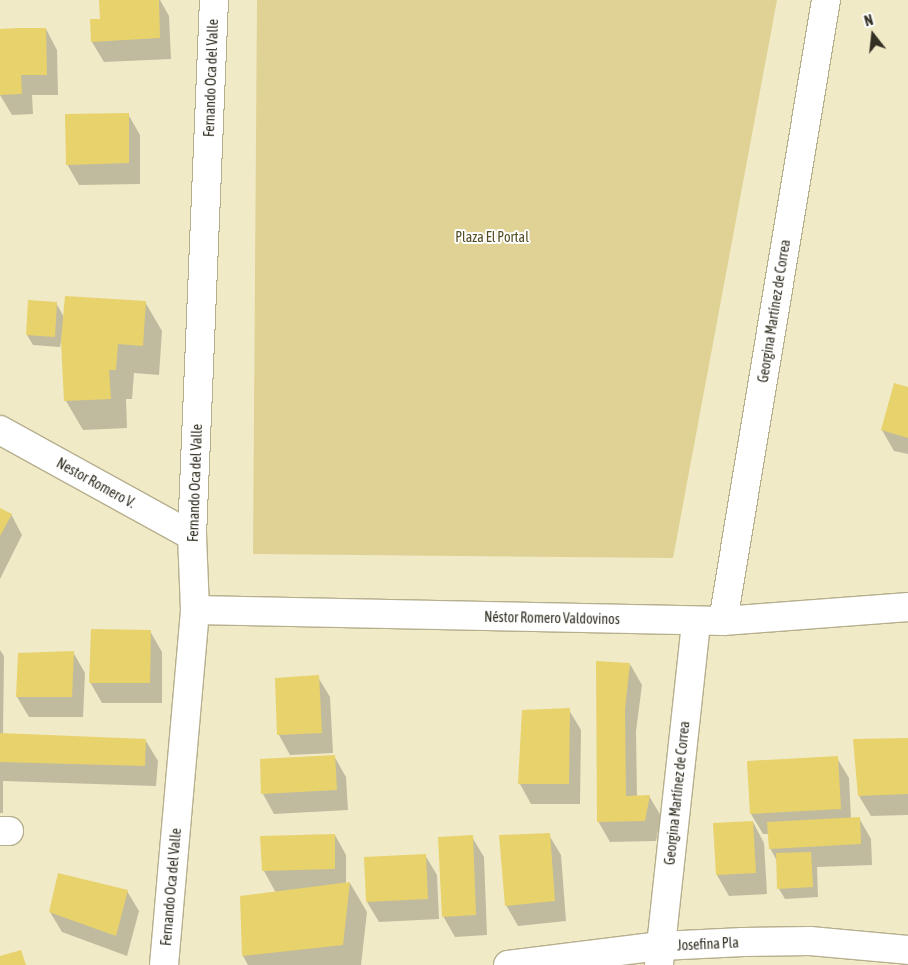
<!DOCTYPE html>
<html>
<head>
<meta charset="utf-8">
<style>
  body { margin:0 }
  #map { position:relative; width:908px; height:965px; overflow:hidden; background:#f1eac7; font-family:"Asap Condensed",sans-serif }
  div>[style] { position:absolute }
  [style*='--x'] { left:calc(var(--x)*1px); top:calc(var(--y)*1px); width:calc(var(--w)*1px); rotate:calc(var(--a)*1deg) }
  .green>* { inset:0; background:#dfd294 }
  .shadow>* { inset:0; background:#0003 }
  .building>* { inset:0; background:#e8d26c }
  .roads { filter:drop-shadow(1px 0 #b6af8e) drop-shadow(-1px 0 #b6af8e) drop-shadow(0 1px #b6af8e) drop-shadow(0 -1px #b6af8e) }
  .minor>* { height:28px; margin:-14px; padding:0 14px; transform-origin:14px; border-radius:14px; background:#fff }
  span { translate:-50% -50%; white-space:nowrap; text-align:center; line-height:1.15; -webkit-text-stroke:4px #fff; paint-order:stroke }
  .street-label { font-size:14px; color:#343124 }
  .park-label { font-size:14px; color:#564d23 }
  .north { position:absolute; left:848px; top:10px; width:50px; height:50px; -webkit-text-stroke:4px #fff; paint-order:stroke; rotate:344deg; font-size:14px; font-weight:700; line-height:20px; text-align:center; color:#343124 }
  .north::after { content:''; display:block; margin:auto; width:18px; height:22px; background:#343124; clip-path:polygon(50% 0,100% 100%,50% 72%,0 100%) }
</style>
</head>
<body>
<div id="map">
  <div class="green">
    <i style="clip-path:polygon(257px 0,777px 0,673px 558px,253px 554px)"></i>
  </div>
  <div class="shadow">
    <i style="clip-path:polygon(100px 0,160px 0,169px 16px,171px 59px,104px 62px,92px 42px,101px 20px)"></i>
    <i style="clip-path:polygon(46px 29px,57px 50px,58px 95px,32px 95px,33px 114px,12px 115px,0 95px,0 31px)"></i>
    <i style="clip-path:polygon(128px 114px,140px 135px,140px 184px,79px 185px,67px 164px)"></i>
    <i style="clip-path:polygon(145px 302px,162px 331px,159px 375px,134px 373px,132px 399px,126px 399px,127px 428px,83px 430px,66px 401px,62px 335px,60px 347px,33px 345px,27px 335px,56px 303px,64px 317px)"></i>
    <i style="clip-path:polygon(908px 388px,908px 454px,894px 451px,882px 430px)"></i>
    <i style="clip-path:polygon(0 509px,11px 514px,22px 535px,0 579px)"></i>
    <i style="clip-path:polygon(150px 631px,162px 652px,162px 703px,102px 703px,90px 682px)"></i>
    <i style="clip-path:polygon(0 650px,4px 656px,3px 734px,146px 741px,158px 761px,156px 786px,3px 781px,3px 813px,0 813px)"></i>
    <i style="clip-path:polygon(73px 652px,85px 673px,83px 717px,29px 717px,17px 697px,19px 654px)"></i>
    <i style="clip-path:polygon(630px 664px,642px 685px,636px 731px,637px 797px,649px 796px,661px 816px,656px 841px,610px 842px,598px 821px)"></i>
    <i style="clip-path:polygon(318px 677px,330px 697px,333px 753px,290px 755px,279px 735px,276px 679px)"></i>
    <i style="clip-path:polygon(569px 710px,581px 730px,580px 804px,531px 804px,520px 784px)"></i>
    <i style="clip-path:polygon(908px 739px,908px 815px,871px 816px,859px 796px)"></i>
    <i style="clip-path:polygon(334px 756px,346px 777px,348px 810px,274px 814px,263px 794px)"></i>
    <i style="clip-path:polygon(837px 758px,849px 778px,851px 819px,859px 818px,871px 839px,872px 865px,817px 867px,818px 897px,785px 899px,779px 889px,777px 861px,770px 848px,769px 834px,763px 834px,751px 814px)"></i>
    <i style="clip-path:polygon(753px 822px,764px 843px,767px 894px,729px 896px,717px 875px,714px 824px)"></i>
    <i style="clip-path:polygon(335px 835px,346px 855px,346px 883px,350px 883px,367px 912px,361px 965px,248px 965px,243px 956px,242px 897px,276px 893px,264px 871px)"></i>
    <i style="clip-path:polygon(549px 835px,561px 855px,566px 921px,518px 926px,506px 905px)"></i>
    <i style="clip-path:polygon(472px 837px,484px 857px,487px 935px,455px 937px,443px 916px)"></i>
    <i style="clip-path:polygon(425px 855px,437px 875px,439px 919px,379px 922px,367px 902px,365px 858px)"></i>
    <i style="clip-path:polygon(127px 891px,139px 911px,127px 956px,62px 932px,50px 912px)"></i>
  </div>
  <div class="building">
    <i style="clip-path:polygon(99px 0,159px 0,160px 38px,91px 42px,90px 19px,100px 19px)"></i>
    <i style="clip-path:polygon(19px 28px,46px 28px,47px 75px,21px 75px,22px 94px,0 95px,0 29px)"></i>
    <i style="clip-path:polygon(129px 113px,129px 163px,66px 165px,65px 114px)"></i>
    <i style="clip-path:polygon(65px 296px,146px 301px,143px 346px,118px 344px,116px 370px,109px 370px,111px 399px,64px 401px,61px 341px)"></i>
    <i style="clip-path:polygon(28px 300px,57px 302px,55px 337px,26px 335px)"></i>
    <i style="clip-path:polygon(894px 383px,908px 387px,908px 438px,881px 430px)"></i>
    <i style="clip-path:polygon(0 508px,12px 514px,0 536px)"></i>
    <i style="clip-path:polygon(91px 629px,151px 630px,150px 683px,89px 683px)"></i>
    <i style="clip-path:polygon(74px 651px,72px 697px,16px 697px,18px 653px)"></i>
    <i style="clip-path:polygon(596px 661px,630px 663px,625px 709px,626px 796px,650px 795px,645px 821px,597px 822px)"></i>
    <i style="clip-path:polygon(319px 675px,322px 733px,277px 735px,275px 678px)"></i>
    <i style="clip-path:polygon(570px 708px,569px 784px,518px 784px,522px 710px)"></i>
    <i style="clip-path:polygon(0 733px,146px 739px,145px 766px,0 762px)"></i>
    <i style="clip-path:polygon(908px 738px,908px 794px,858px 796px,853px 739px)"></i>
    <i style="clip-path:polygon(335px 755px,337px 790px,261px 794px,260px 759px)"></i>
    <i style="clip-path:polygon(838px 756px,841px 809px,750px 814px,747px 761px)"></i>
    <i style="clip-path:polygon(860px 817px,861px 844px,769px 849px,767px 822px)"></i>
    <i style="clip-path:polygon(753px 821px,756px 873px,716px 875px,713px 823px)"></i>
    <i style="clip-path:polygon(550px 833px,555px 901px,505px 906px,499px 835px)"></i>
    <i style="clip-path:polygon(335px 834px,335px 869px,262px 871px,260px 836px)"></i>
    <i style="clip-path:polygon(473px 835px,476px 915px,442px 917px,438px 837px)"></i>
    <i style="clip-path:polygon(811px 852px,813px 887px,777px 889px,776px 853px)"></i>
    <i style="clip-path:polygon(426px 854px,428px 899px,366px 902px,364px 857px)"></i>
    <i style="clip-path:polygon(58px 873px,128px 890px,116px 936px,49px 912px)"></i>
    <i style="clip-path:polygon(350px 882px,343px 945px,242px 956px,240px 896px)"></i>
    <i style="clip-path:polygon(21px 950px,26px 965px,0 965px,0 956px)"></i>
  </div>
  <div class="roads">
    <div class="minor">
      <i style="--x:0;--y:430;--w:219;--a:28.9"></i>
      <i style="--x:195;--y:610;--w:528;--a:1.19"></i>
      <i style="--x:723;--y:621;--w:186;--a:-4.3"></i>
      <i style="--x:723;--y:621;--w:629;--a:-80.58"></i>
      <i style="--x:0;--y:831;--w:9;--a:0"></i>
      <i style="--x:659;--y:964;--w:345;--a:-83.8"></i>
      <i style="--x:164;--y:965;--w:356;--a:-85"></i>
      <i style="--x:195;--y:610;--w:74;--a:-92.3"></i>
      <i style="--x:192;--y:536;--w:536;--a:-87.65"></i>
      <i style="--x:508;--y:965;--w:154;--a:-7.1"></i>
      <i style="--x:661;--y:946;--w:82;--a:-2.8"></i>
      <i style="--x:743;--y:942;--w:67;--a:-0.9"></i>
      <i style="--x:810;--y:941;--w:98;--a:5.2"></i>
    </div>
  </div>
  <div class="street-label">
    <span style="left:211px;top:78px;rotate:-88deg">Fernando Oca del Valle</span>
    <span style="left:774px;top:311px;rotate:-81deg">Georgina Martínez de Correa</span>
    <span style="left:96px;top:483px;rotate:29deg">Nestor Romero V.</span>
    <span style="left:195px;top:483px;rotate:-88deg">Fernando Oca del Valle</span>
    <span style="left:552px;top:618px;rotate:1deg">Néstor Romero Valdovinos</span>
    <span style="left:677px;top:793px;rotate:-84deg">Georgina Martínez de Correa</span>
    <span style="left:171px;top:887px;rotate:-85deg">Fernando Oca del Valle</span>
    <span style="left:708px;top:944px;rotate:-3deg">Josefina Pla</span>
  </div>
  <div class="park-label">
    <span style="left:492px;top:237px">Plaza El Portal</span>
  </div>
  <div class="north">N</div>
</div>
</body>
</html>
